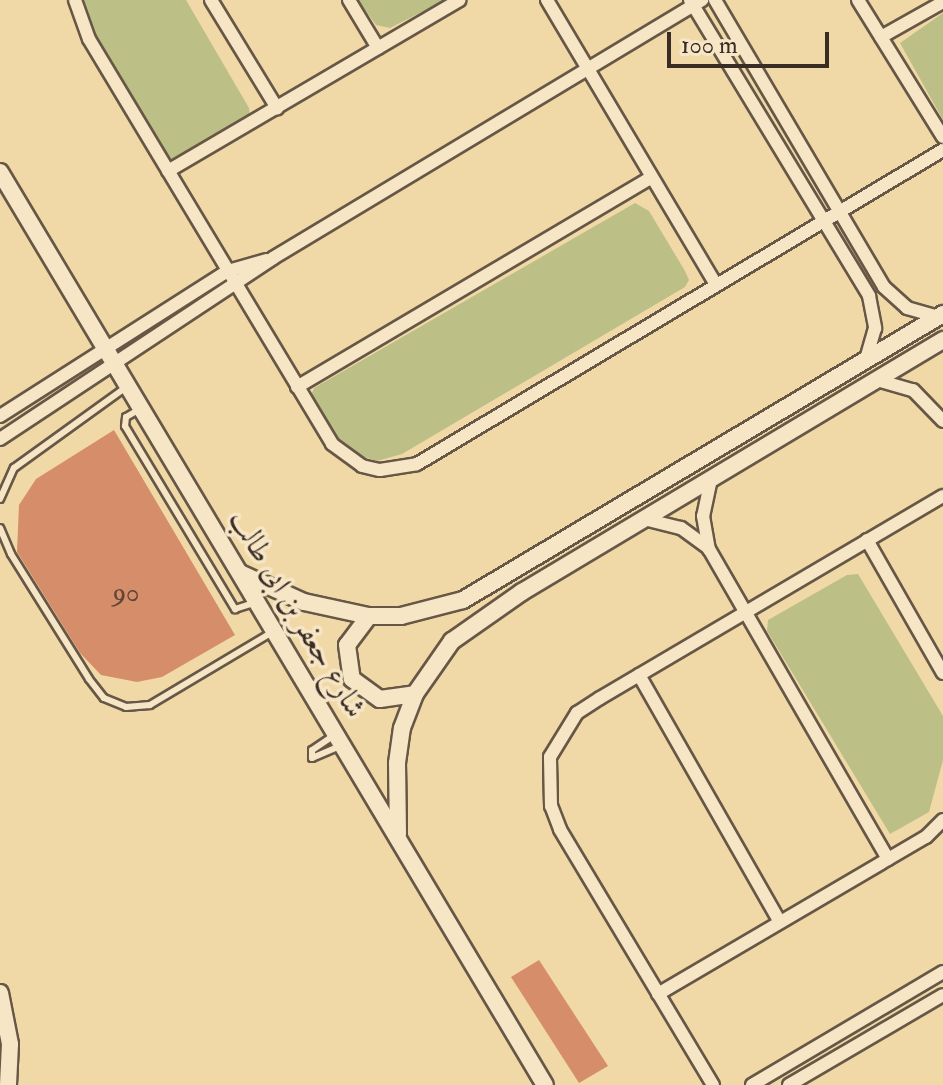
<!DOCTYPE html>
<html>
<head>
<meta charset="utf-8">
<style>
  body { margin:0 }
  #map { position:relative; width:943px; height:1085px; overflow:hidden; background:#f1d9a7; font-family:"IM FELL Double Pica",Amiri,serif }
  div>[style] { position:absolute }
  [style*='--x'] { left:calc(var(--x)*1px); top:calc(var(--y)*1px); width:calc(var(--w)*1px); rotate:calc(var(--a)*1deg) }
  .green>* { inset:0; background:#bcbf86 }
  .building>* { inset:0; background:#d68d6a }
  .roads { filter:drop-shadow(2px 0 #675746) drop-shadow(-2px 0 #675746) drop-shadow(0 2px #675746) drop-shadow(0 -2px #675746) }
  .lane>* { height:6px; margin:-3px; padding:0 3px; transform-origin:3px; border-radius:3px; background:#f6e6c6 }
  .street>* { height:12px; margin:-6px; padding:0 6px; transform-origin:6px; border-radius:6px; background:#f6e6c6 }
  .secondary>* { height:16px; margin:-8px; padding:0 8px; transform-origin:8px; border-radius:8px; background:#f6e6c6 }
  span { translate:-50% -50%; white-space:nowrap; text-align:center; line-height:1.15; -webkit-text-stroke:7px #f6e6c6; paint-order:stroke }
  .number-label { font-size:26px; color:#604436 }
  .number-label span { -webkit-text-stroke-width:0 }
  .street-label { font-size:30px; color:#392c25 }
  .scale { position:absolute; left:667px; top:32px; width:162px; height:36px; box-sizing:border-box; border:4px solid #392c25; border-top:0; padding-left:10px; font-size:24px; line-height:28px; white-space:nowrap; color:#392c25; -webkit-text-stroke:6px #f6e6c6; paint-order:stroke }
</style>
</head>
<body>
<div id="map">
  <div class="green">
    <i style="clip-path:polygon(79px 0,186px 0,249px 108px,250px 119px,186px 154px,172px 159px,165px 155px,99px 46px)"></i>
    <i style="clip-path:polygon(358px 0,445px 0,390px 28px,376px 25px)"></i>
    <i style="clip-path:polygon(943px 13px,943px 120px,900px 43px)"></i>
    <i style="clip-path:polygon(635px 203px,649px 211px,685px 271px,689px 280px,685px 287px,402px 454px,377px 461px,343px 450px,309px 401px,314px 388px)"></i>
    <i style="clip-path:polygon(858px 574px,943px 716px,943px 760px,929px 812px,890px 834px,767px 631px,768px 620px,847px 575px)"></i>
  </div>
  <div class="building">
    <i style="clip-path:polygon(114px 430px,235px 635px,162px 677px,137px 682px,101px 675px,80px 653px,17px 552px,19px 505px,36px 479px)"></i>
    <i style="clip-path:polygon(539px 960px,608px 1066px,579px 1083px,511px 977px)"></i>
  </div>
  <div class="roads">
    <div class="lane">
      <i style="--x:140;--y:409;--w:16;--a:150"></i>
      <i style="--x:126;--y:417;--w:9;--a:96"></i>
      <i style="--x:125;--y:426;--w:214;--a:59"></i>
      <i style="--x:235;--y:609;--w:20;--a:-18"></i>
      <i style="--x:0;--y:499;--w:34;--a:-66"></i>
      <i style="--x:14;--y:468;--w:137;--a:-35.8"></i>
      <i style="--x:0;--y:528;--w:28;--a:67"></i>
      <i style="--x:11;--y:554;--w:147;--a:58"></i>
      <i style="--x:89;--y:679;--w:24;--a:52"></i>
      <i style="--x:104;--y:698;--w:24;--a:22"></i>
      <i style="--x:126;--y:707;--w:24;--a:-5"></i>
      <i style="--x:150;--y:705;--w:144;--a:-30.8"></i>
      <i style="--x:333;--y:736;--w:25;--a:146"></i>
      <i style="--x:312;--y:750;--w:8;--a:90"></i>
      <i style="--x:312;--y:758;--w:33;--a:-23"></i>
    </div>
    <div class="street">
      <i style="--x:75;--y:0;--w:41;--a:70.3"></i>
      <i style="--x:89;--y:39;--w:472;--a:59"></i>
      <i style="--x:332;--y:444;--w:37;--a:36"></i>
      <i style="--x:362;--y:466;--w:18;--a:13"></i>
      <i style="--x:380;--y:470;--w:37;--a:-9"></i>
      <i style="--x:417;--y:464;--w:613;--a:-30.84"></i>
      <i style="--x:211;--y:0;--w:127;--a:58.6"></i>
      <i style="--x:349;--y:0;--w:56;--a:58.9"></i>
      <i style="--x:547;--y:0;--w:331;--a:59.3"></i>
      <i style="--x:690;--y:0;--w:346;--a:58.8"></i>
      <i style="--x:869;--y:296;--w:33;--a:79"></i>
      <i style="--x:875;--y:328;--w:33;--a:106"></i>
      <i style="--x:715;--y:0;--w:333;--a:59.5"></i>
      <i style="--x:884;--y:287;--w:31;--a:42"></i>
      <i style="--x:907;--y:308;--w:32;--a:16"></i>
      <i style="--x:858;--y:0;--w:161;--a:58.2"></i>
      <i style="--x:881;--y:37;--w:71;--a:-29.4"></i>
      <i style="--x:168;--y:171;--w:338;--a:-30.4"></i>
      <i style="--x:877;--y:380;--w:37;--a:16"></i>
      <i style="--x:913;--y:390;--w:43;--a:45.9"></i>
      <i style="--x:297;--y:387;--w:412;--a:-30.6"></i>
      <i style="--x:0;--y:416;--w:270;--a:-32.5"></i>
      <i style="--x:228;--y:271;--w:40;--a:-16"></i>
      <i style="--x:0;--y:439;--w:328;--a:-33.5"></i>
      <i style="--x:273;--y:258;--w:501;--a:-31.02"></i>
      <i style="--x:711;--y:479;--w:38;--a:102"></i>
      <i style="--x:703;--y:516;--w:34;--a:80"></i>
      <i style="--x:709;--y:549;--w:358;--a:60"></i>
      <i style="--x:644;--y:519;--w:38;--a:14"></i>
      <i style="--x:681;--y:528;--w:32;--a:36"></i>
      <i style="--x:867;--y:540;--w:153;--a:60.3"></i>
      <i style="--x:639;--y:675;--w:284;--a:60.3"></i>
      <i style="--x:658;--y:994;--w:311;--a:-30.4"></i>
      <i style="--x:926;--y:837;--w:24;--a:-45"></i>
      <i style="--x:713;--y:1085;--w:298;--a:-120.9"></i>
      <i style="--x:560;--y:829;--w:25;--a:-111"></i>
      <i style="--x:551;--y:806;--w:49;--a:-91.2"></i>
      <i style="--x:550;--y:757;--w:52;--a:-58.5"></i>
      <i style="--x:577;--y:713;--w:27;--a:-33"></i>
      <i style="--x:600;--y:698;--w:398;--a:-30.5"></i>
      <i style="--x:752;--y:1085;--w:222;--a:-30.6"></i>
      <i style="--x:789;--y:1085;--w:178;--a:-30.3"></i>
    </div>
    <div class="secondary">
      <i style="--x:0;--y:172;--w:1063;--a:59.17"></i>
      <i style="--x:240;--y:573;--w:70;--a:24.4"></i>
      <i style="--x:304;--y:602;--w:66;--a:12.2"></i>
      <i style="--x:369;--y:616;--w:32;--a:0"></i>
      <i style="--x:401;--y:616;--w:64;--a:-14.5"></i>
      <i style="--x:463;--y:600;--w:559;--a:-30.79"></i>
      <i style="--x:369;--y:616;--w:36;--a:127"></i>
      <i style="--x:347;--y:645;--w:34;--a:82"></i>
      <i style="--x:352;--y:679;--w:34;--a:36"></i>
      <i style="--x:380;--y:699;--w:35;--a:-8"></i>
      <i style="--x:398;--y:834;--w:71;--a:-90.8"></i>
      <i style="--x:397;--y:763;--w:35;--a:-82"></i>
      <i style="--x:402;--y:728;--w:36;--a:-69"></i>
      <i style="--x:415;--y:694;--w:65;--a:-55.1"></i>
      <i style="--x:452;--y:641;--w:85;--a:-35"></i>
      <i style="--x:522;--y:592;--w:491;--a:-30.9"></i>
      <i style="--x:0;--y:993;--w:52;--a:78.9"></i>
      <i style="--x:10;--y:1044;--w:41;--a:92.8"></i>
    </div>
  </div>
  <div class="number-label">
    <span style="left:126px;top:594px">90</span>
  </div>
  <div class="street-label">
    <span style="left:297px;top:614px;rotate:59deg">شارع جعفر بن ابى طالب</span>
  </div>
  <div class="scale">100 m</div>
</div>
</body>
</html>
